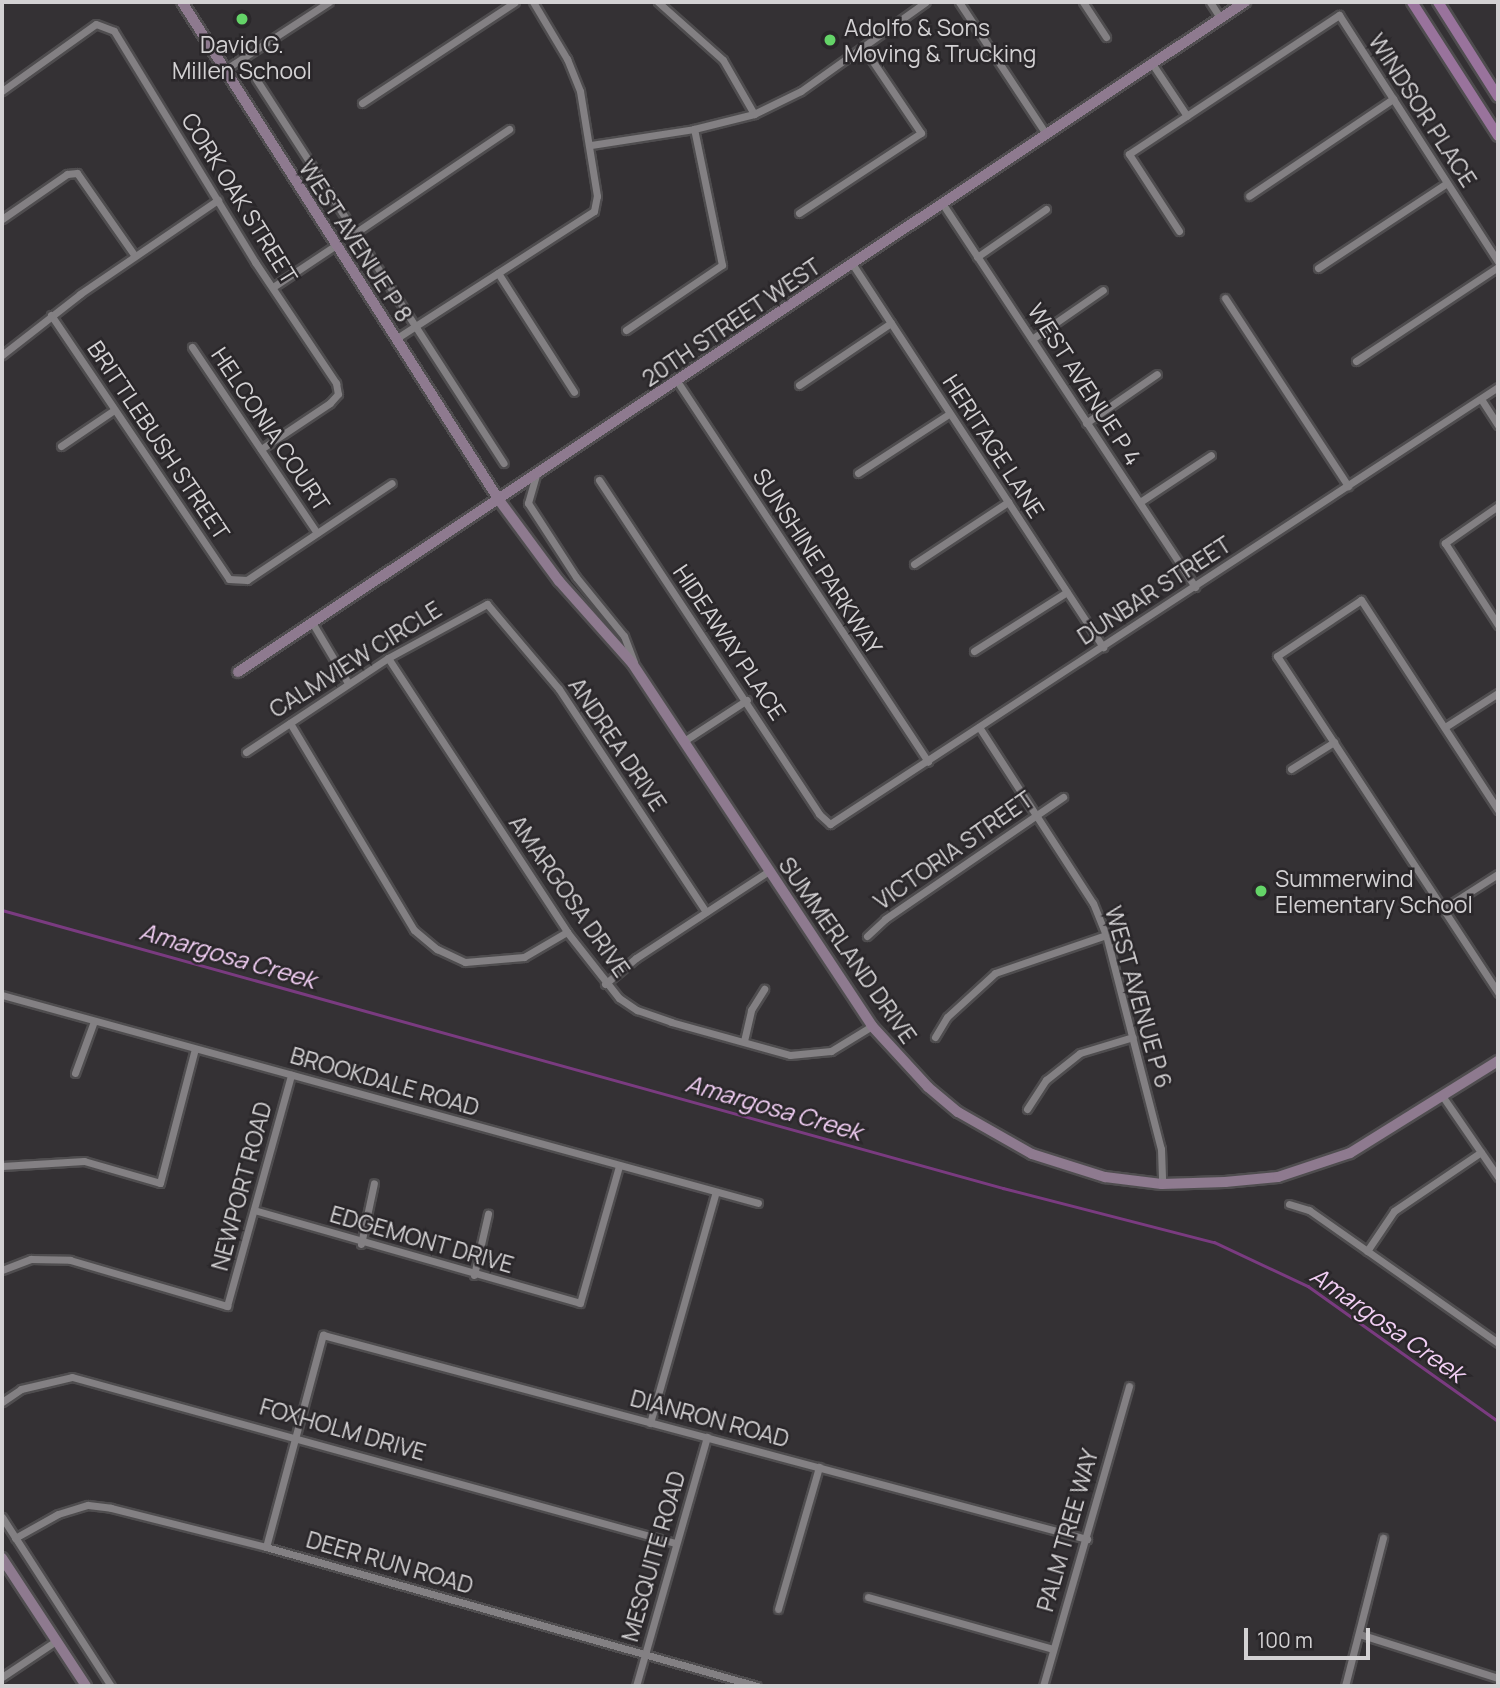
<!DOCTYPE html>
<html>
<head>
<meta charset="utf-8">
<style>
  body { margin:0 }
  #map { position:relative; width:1500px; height:1688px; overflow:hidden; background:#343134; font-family:Manrope,sans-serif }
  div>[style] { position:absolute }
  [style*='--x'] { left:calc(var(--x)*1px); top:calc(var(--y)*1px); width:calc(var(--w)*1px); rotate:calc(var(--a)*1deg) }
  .stream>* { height:2.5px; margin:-1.25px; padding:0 1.25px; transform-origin:1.25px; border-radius:1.25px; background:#7a3b80 }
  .roads { filter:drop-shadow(2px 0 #4f4d4f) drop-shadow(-2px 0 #4f4d4f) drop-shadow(0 2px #4f4d4f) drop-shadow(0 -2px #4f4d4f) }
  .street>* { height:7px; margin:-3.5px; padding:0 3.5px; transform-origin:3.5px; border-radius:3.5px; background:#838083 }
  .secondary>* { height:10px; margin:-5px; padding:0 5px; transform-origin:5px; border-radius:5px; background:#8e7a8f }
  .primary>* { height:10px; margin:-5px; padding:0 5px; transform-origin:5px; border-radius:5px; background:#99739c }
  .dots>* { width:19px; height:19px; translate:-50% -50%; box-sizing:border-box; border:4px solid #2a272a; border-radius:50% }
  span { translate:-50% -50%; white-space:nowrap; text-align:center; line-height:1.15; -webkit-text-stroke:5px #2a272a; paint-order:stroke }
  .poi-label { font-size:23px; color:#d3d1d3 }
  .left { translate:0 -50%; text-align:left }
  .street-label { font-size:23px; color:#d3d1d3 }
  .water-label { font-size:24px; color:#f2cff4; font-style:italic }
  .frame { position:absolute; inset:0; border:4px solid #d3d1d3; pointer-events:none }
  .scale { position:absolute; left:1244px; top:1628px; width:126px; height:32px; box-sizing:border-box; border:4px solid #d3d1d3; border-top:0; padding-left:9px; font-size:21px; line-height:24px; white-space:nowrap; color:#d3d1d3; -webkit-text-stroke:5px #2a272a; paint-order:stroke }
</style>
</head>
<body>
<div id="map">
  <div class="stream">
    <i style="--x:2;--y:910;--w:1039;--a:15.52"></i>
    <i style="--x:1003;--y:1188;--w:218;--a:14.4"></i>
    <i style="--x:1214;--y:1242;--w:104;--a:25.1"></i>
    <i style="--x:1308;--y:1286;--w:233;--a:35.4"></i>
  </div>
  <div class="roads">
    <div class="street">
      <i style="--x:658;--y:2;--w:87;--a:41.7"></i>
      <i style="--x:723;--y:60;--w:62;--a:60.1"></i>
      <i style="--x:959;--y:2;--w:158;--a:56.6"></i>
      <i style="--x:1083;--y:2;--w:42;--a:56.7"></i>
      <i style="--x:1210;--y:2;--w:20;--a:57"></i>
      <i style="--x:1153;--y:65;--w:61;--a:56.3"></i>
      <i style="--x:223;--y:71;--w:126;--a:-33.1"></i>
      <i style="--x:256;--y:79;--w:457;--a:57.2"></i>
      <i style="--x:2;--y:91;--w:115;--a:-35.5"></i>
      <i style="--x:96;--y:24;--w:19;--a:21"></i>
      <i style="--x:114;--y:31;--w:271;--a:58.6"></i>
      <i style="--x:255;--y:262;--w:146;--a:56.2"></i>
      <i style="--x:336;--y:383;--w:11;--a:80"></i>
      <i style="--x:338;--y:394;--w:12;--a:132"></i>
      <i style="--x:330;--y:403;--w:83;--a:146.3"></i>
      <i style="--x:362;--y:103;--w:183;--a:-33.4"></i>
      <i style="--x:591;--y:145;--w:104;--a:-8.8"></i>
      <i style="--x:694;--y:129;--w:62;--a:-14"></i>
      <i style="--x:754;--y:114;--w:52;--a:-26.1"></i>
      <i style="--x:801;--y:91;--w:153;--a:-35.5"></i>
      <i style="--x:1249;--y:196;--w:174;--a:-34"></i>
      <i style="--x:942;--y:203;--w:460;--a:56.6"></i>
      <i style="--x:799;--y:213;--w:146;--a:-33.3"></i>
      <i style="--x:921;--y:133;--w:104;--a:-124"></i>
      <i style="--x:2;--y:219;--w:79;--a:-34.7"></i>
      <i style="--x:67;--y:174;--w:10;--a:-6"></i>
      <i style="--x:77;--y:173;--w:101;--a:55.1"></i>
      <i style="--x:1179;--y:231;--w:92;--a:-123"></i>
      <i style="--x:1129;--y:154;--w:252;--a:-33.5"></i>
      <i style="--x:1339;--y:15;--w:294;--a:57.2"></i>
      <i style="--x:355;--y:233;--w:186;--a:-34"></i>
      <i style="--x:977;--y:257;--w:84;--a:-34.8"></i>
      <i style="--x:853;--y:265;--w:457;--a:56.8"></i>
      <i style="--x:1318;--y:268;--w:154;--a:-33.4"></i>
      <i style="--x:498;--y:273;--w:141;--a:57.4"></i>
      <i style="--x:273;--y:287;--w:76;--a:-33.7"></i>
      <i style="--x:1225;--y:298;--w:225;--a:56.8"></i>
      <i style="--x:51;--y:315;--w:318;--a:56"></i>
      <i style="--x:229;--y:579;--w:18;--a:3"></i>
      <i style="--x:247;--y:580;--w:174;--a:-33.8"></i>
      <i style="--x:626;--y:330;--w:116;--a:-34.1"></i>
      <i style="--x:722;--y:265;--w:139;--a:-101.6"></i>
      <i style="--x:397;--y:338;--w:234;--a:-32.8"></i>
      <i style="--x:594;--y:211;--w:15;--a:-79"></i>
      <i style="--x:597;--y:196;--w:106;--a:-99.2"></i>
      <i style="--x:580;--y:91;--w:35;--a:-112"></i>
      <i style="--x:567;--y:59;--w:66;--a:-120.8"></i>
      <i style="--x:1032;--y:339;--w:86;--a:-34.6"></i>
      <i style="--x:192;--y:347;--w:224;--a:56.1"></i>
      <i style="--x:2;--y:355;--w:99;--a:-38"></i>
      <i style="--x:80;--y:294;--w:167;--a:-34.3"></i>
      <i style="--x:1356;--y:361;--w:170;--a:-33.5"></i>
      <i style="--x:677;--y:381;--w:456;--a:56.6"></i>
      <i style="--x:799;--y:385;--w:111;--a:-34"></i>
      <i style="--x:1481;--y:399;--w:31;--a:57"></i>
      <i style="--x:1086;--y:423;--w:86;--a:-34.6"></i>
      <i style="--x:61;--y:446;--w:64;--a:-34.2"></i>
      <i style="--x:858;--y:473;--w:108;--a:-33"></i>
      <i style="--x:536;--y:475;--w:29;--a:106"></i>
      <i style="--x:528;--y:503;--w:88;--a:57"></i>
      <i style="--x:576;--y:577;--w:76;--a:50.9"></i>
      <i style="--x:624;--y:636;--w:28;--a:69"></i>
      <i style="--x:599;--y:480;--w:400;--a:56.6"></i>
      <i style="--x:819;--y:814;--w:15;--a:42"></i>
      <i style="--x:830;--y:824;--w:798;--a:-33.19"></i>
      <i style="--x:1140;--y:502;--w:85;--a:-33.5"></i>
      <i style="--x:1498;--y:506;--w:65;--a:145.1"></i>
      <i style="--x:1445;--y:543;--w:98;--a:57.1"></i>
      <i style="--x:914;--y:564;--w:113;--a:-33.4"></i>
      <i style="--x:313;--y:624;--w:69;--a:59.3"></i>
      <i style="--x:974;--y:651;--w:110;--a:-32.4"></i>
      <i style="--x:388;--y:658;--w:327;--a:56.8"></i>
      <i style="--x:567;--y:932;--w:84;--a:51.8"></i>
      <i style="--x:619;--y:998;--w:22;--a:34"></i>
      <i style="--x:637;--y:1010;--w:36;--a:19"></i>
      <i style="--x:671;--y:1022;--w:123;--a:15.5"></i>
      <i style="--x:790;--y:1055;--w:41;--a:-5.6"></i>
      <i style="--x:831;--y:1051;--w:48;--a:-31.4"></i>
      <i style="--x:290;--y:723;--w:241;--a:59.1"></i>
      <i style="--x:414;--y:930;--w:30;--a:40"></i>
      <i style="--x:437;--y:949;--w:31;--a:25"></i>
      <i style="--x:465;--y:962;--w:59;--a:-4.8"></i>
      <i style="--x:524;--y:957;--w:50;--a:-30.2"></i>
      <i style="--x:979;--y:727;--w:210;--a:57.1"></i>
      <i style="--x:1093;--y:903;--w:35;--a:68"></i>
      <i style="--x:1106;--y:935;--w:221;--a:75.6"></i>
      <i style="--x:1161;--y:1149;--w:35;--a:88"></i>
      <i style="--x:1445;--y:727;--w:63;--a:-32.7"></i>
      <i style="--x:684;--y:741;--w:75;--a:-33.1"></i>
      <i style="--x:246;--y:752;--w:170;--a:-33.5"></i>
      <i style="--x:388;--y:658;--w:113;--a:-28.6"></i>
      <i style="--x:487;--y:604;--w:111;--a:49.7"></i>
      <i style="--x:559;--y:689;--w:267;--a:56.6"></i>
      <i style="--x:1291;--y:769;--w:51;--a:-32.1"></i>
      <i style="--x:1498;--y:810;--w:251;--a:-123.1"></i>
      <i style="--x:1361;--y:600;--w:101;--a:146.3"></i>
      <i style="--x:1277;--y:656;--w:403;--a:56.7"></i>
      <i style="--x:1443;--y:909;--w:65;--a:-32.5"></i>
      <i style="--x:867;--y:936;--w:25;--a:-43"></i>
      <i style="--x:885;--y:919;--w:216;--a:-34.4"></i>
      <i style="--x:605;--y:984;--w:40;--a:-40"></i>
      <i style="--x:636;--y:958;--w:159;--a:-33.2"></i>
      <i style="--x:2;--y:995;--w:784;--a:15.38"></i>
      <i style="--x:935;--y:1037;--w:23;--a:-59"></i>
      <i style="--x:947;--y:1017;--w:65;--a:-42.5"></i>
      <i style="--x:995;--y:973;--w:117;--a:-18.9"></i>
      <i style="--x:744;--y:1041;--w:32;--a:-77"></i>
      <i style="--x:751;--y:1010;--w:25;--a:-58"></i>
      <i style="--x:75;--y:1073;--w:55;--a:-69.9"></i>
      <i style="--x:1443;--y:1097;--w:97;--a:55.5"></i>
      <i style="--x:1027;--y:1109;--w:35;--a:-57"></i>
      <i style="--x:1046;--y:1080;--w:43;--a:-38.5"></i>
      <i style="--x:1080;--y:1053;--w:55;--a:-16.8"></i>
      <i style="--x:2;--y:1166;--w:82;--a:-3.5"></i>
      <i style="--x:84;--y:1161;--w:79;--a:16.1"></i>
      <i style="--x:160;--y:1183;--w:138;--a:-75.4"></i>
      <i style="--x:1289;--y:1204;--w:21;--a:17"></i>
      <i style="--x:1309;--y:1210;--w:231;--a:35.1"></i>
      <i style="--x:254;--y:1210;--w:339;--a:15.9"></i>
      <i style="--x:580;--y:1303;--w:142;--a:-74.1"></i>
      <i style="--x:361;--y:1244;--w:62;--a:-78"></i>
      <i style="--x:1367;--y:1251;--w:48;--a:-56"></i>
      <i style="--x:1394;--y:1211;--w:105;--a:-34.1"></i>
      <i style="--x:2;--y:1270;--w:31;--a:-21"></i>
      <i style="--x:31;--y:1259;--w:39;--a:1"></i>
      <i style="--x:70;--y:1260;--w:164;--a:16.3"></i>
      <i style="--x:227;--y:1306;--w:240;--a:-74.5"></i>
      <i style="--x:474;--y:1275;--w:63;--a:-77.1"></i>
      <i style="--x:2;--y:1402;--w:23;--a:-34"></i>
      <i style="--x:21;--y:1389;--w:52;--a:-13.2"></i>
      <i style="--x:72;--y:1377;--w:625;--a:15.39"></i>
      <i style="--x:650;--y:1423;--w:240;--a:-74.1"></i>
      <i style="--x:2;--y:1517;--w:201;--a:57.2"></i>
      <i style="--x:15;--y:1538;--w:49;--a:-29.2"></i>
      <i style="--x:58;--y:1514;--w:31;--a:-17"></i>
      <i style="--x:88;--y:1505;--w:23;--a:7"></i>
      <i style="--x:111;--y:1508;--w:160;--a:14.1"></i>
      <i style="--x:266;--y:1547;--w:510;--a:15.81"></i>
      <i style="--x:266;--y:1547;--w:220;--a:-75"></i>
      <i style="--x:323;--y:1335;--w:791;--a:14.95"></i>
      <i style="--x:868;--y:1597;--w:192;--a:15.7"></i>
      <i style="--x:778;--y:1609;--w:148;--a:-73.9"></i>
      <i style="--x:1359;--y:1634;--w:146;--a:17.6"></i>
      <i style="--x:2;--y:1677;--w:65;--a:-33.7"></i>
      <i style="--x:636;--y:1686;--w:259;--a:-74.1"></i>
      <i style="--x:1043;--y:1686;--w:312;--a:-74"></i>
      <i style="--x:1345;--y:1686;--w:153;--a:-75.6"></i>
    </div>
    <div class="secondary">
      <i style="--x:182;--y:2;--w:590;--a:57.52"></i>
      <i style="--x:499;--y:500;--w:101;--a:53.5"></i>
      <i style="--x:559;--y:581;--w:110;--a:48.3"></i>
      <i style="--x:632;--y:663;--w:435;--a:56.5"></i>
      <i style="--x:872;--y:1026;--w:83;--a:47.4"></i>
      <i style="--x:928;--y:1087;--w:39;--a:40"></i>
      <i style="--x:958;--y:1112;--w:85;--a:29.6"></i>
      <i style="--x:1032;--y:1154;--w:77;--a:17.5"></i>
      <i style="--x:1105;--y:1177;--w:57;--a:7"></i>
      <i style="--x:1162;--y:1184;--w:63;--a:-1.8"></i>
      <i style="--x:1225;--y:1182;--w:53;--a:-5.4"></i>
      <i style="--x:1278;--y:1177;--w:76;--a:-18.4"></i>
      <i style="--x:1350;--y:1153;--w:174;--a:-31.9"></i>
      <i style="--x:238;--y:672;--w:1210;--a:-33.64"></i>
      <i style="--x:2;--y:1558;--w:153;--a:56.7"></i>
    </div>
    <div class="primary">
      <i style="--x:1412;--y:2;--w:159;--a:57.3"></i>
      <i style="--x:1438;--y:2;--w:112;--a:57.7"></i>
    </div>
  </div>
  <div class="dots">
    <i style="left:242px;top:19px;background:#64d468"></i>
    <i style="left:830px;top:40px;background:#64d468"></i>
    <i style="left:1261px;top:891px;background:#64d468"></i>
  </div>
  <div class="poi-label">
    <span class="left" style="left:844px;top:40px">Adolfo &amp; Sons<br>Moving &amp; Trucking</span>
    <span style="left:242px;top:57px">David G.<br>Millen School</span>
    <span class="left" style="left:1275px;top:891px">Summerwind<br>Elementary School</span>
  </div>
  <div class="street-label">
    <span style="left:1423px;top:110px;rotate:57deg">WINDSOR PLACE</span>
    <span style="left:240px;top:198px;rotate:58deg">CORK OAK STREET</span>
    <span style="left:356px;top:241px;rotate:57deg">WEST AVENUE P 8</span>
    <span style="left:731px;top:322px;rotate:-34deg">20TH STREET WEST</span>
    <span style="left:1085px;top:384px;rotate:57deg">WEST AVENUE P 4</span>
    <span style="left:271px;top:429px;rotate:56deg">HELCONIA COURT</span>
    <span style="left:159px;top:440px;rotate:56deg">BRITTLEBUSH STREET</span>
    <span style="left:994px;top:446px;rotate:57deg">HERITAGE LANE</span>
    <span style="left:818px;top:561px;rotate:57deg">SUNSHINE PARKWAY</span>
    <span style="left:1154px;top:590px;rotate:-33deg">DUNBAR STREET</span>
    <span style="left:730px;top:642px;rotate:56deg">HIDEAWAY PLACE</span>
    <span style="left:355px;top:659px;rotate:-32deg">CALMVIEW CIRCLE</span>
    <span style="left:618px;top:744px;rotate:56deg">ANDREA DRIVE</span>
    <span style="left:953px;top:850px;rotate:-35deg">VICTORIA STREET</span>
    <span style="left:570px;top:896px;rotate:55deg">AMARGOSA DRIVE</span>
    <span style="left:848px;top:950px;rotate:55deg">SUMMERLAND DRIVE</span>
    <span style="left:1139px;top:997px;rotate:74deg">WEST AVENUE P 6</span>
    <span style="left:385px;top:1081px;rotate:16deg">BROOKDALE ROAD</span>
    <span style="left:241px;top:1186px;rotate:-75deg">NEWPORT ROAD</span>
    <span style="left:422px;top:1239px;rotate:16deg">EDGEMONT DRIVE</span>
    <span style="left:710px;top:1418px;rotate:15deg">DIANRON ROAD</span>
    <span style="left:343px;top:1429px;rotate:16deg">FOXHOLM DRIVE</span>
    <span style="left:1067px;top:1530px;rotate:-74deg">PALM TREE WAY</span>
    <span style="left:653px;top:1556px;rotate:-74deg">MESQUITE ROAD</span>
    <span style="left:390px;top:1562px;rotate:16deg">DEER RUN ROAD</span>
  </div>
  <div class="water-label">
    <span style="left:228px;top:955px;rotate:16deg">Amargosa Creek</span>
    <span style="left:774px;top:1107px;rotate:16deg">Amargosa Creek</span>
    <span style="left:1388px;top:1324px;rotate:35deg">Amargosa Creek</span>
  </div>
  <div class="frame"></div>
  <div class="scale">100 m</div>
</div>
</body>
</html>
